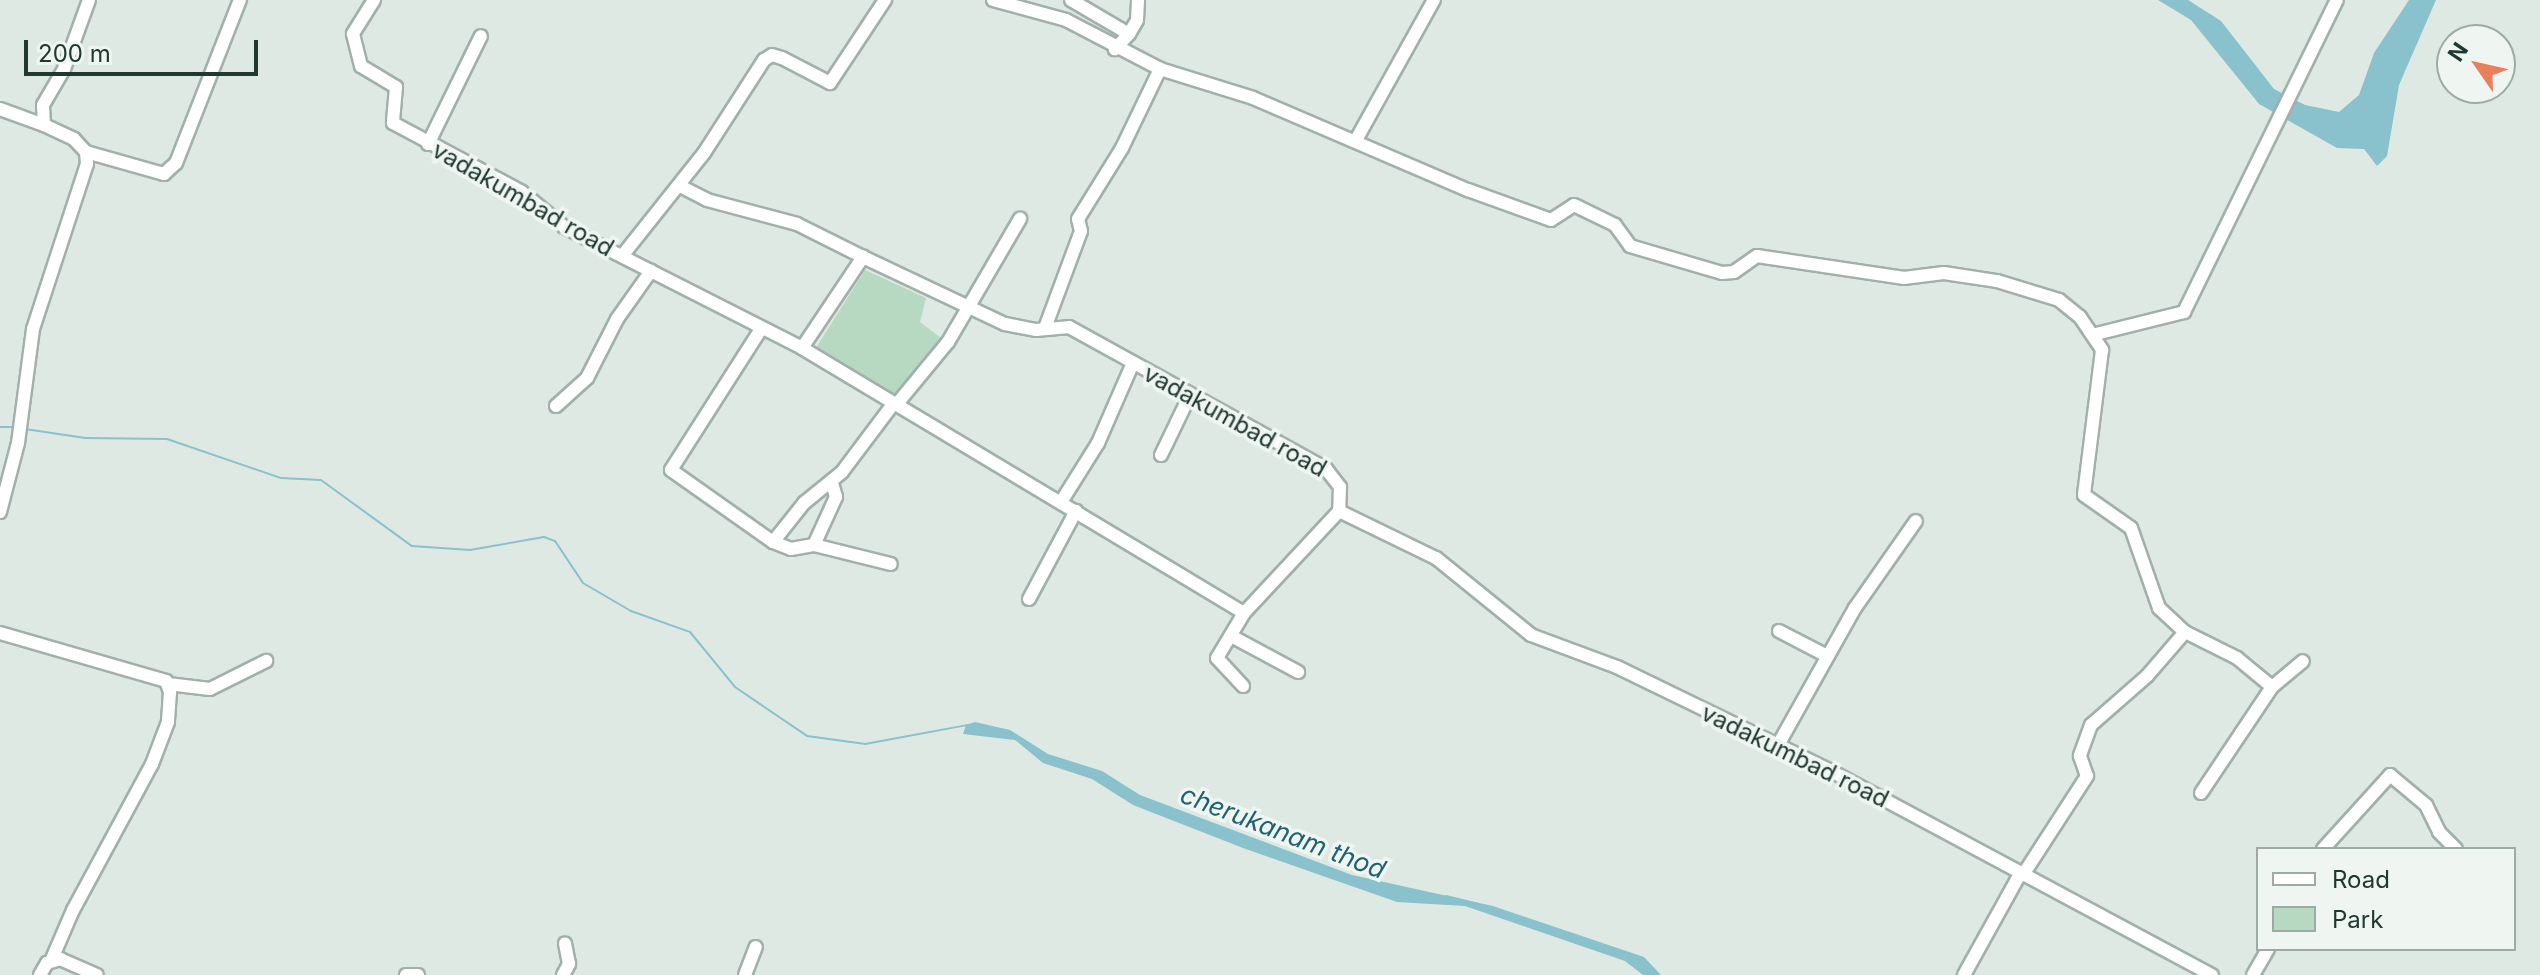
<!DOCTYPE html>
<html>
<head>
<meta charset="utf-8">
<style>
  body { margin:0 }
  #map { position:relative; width:2540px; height:975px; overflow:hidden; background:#dfe9e4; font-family:Inter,sans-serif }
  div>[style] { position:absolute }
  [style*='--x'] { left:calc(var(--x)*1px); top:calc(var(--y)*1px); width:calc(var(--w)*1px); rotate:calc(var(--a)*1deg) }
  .green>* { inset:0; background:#b8d9c1 }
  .water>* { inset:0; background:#89c1cc }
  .stream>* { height:2px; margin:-1px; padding:0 1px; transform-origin:1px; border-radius:1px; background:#89c1cc }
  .roads { filter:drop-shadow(2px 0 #a2b0ab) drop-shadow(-2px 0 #a2b0ab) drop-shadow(0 2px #a2b0ab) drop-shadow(0 -2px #a2b0ab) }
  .minor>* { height:12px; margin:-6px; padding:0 6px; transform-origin:6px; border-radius:6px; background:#fff }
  span { translate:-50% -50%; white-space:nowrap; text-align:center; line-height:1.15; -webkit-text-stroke:7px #eff6f2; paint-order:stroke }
  .street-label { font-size:24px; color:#213832 }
  .water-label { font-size:26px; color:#1f6270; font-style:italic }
  .legend { position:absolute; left:2256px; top:847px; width:260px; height:104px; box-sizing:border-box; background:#eff6f2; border:2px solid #9daaa5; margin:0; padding:10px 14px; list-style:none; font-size:24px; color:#213832 }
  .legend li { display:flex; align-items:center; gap:16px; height:40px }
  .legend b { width:40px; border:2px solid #9daaa5 }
  .north { position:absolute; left:2436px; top:24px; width:80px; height:80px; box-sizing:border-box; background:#eff6f2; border:2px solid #9daaa5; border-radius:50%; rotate:304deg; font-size:22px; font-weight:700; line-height:32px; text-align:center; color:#213832 }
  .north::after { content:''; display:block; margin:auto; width:28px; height:36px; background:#ea7f5c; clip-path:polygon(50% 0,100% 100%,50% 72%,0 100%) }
  .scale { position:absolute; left:24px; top:40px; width:234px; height:36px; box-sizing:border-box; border:4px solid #213832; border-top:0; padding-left:10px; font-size:24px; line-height:28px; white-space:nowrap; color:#213832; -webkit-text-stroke:6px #eff6f2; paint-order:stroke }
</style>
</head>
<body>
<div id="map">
  <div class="green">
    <i style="clip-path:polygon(865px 270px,926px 298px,920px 322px,945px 341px,897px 400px,814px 351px)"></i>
  </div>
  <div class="water">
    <i style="clip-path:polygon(2158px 0,2188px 0,2221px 21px,2274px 89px,2305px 105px,2339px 112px,2359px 95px,2374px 53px,2409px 0,2436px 0,2399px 85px,2387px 156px,2377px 166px,2364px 149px,2337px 148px,2259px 104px,2191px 20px)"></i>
    <i style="clip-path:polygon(975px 722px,1010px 730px,1048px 754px,1102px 771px,1140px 795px,1352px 875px,1493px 906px,1644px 957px,1661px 975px,1643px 975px,1625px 961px,1465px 906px,1397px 902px,1243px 848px,1133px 805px,1092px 779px,1043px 763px,1015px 740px,963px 734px,966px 725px)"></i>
  </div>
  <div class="stream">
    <i style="--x:0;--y:427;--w:15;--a:0"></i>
    <i style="--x:25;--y:429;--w:61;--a:8.5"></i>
    <i style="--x:85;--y:438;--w:82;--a:0.7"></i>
    <i style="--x:167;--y:439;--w:120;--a:18.9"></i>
    <i style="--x:281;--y:478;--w:40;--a:2.9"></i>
    <i style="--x:321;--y:480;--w:112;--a:36"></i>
    <i style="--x:412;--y:546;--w:58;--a:3.9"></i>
    <i style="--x:470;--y:550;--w:75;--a:-10"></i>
    <i style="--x:544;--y:537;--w:12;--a:20"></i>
    <i style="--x:555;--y:541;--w:50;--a:56.3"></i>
    <i style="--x:583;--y:583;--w:56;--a:30.3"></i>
    <i style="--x:631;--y:611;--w:63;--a:19.6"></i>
    <i style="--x:690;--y:632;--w:71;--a:50.7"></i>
    <i style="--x:735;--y:687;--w:87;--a:34.2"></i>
    <i style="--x:807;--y:736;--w:59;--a:7.9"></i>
    <i style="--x:865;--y:744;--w:105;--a:-10.5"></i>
    <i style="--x:1446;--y:896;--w:33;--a:14"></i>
  </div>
  <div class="roads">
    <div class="minor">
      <i style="--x:374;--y:0;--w:40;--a:122"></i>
      <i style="--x:353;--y:34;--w:33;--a:76"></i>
      <i style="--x:361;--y:66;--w:41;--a:31"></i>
      <i style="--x:396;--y:87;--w:36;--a:95"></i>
      <i style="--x:393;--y:123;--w:146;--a:28.1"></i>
      <i style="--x:522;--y:192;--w:55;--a:39.8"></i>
      <i style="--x:564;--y:227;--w:267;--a:26.9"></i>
      <i style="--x:802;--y:348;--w:110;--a:-56.2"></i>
      <i style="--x:863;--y:257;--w:157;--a:25.3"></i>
      <i style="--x:1005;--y:324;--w:32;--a:11"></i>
      <i style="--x:1036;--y:330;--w:33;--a:-5"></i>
      <i style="--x:1069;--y:327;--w:294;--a:28.9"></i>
      <i style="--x:1326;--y:469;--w:23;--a:52"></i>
      <i style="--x:1340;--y:487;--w:24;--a:92"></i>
      <i style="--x:1339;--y:511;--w:108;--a:25.9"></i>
      <i style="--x:1436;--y:558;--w:122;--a:39"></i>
      <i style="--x:1531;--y:635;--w:92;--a:20.4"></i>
      <i style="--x:1617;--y:667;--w:240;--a:25.9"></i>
      <i style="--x:1833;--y:772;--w:430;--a:28.2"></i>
      <i style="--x:993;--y:0;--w:76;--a:15.3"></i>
      <i style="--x:1066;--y:20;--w:106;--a:27.5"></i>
      <i style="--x:1160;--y:69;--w:97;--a:17.3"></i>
      <i style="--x:1253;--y:98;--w:234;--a:23.2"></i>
      <i style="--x:1468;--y:190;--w:88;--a:19.9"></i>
      <i style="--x:1551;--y:220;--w:27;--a:-33"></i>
      <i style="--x:1574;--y:205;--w:46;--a:26"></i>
      <i style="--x:1615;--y:225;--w:26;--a:54"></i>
      <i style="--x:1630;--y:246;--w:96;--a:16.4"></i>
      <i style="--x:1722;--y:273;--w:12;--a:-5"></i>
      <i style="--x:1734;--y:272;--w:28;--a:-35"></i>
      <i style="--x:1757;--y:256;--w:149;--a:8.5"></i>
      <i style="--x:1904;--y:278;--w:40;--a:-7.1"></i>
      <i style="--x:1944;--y:273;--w:54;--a:8.6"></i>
      <i style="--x:1997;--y:281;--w:65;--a:17"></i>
      <i style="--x:2059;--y:300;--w:27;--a:39"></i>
      <i style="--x:2080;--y:317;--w:40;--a:56"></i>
      <i style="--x:2102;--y:350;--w:146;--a:97.1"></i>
      <i style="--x:2084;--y:495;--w:57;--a:35.1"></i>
      <i style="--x:2131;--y:528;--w:85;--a:70.7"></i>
      <i style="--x:2159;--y:608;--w:35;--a:43"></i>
      <i style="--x:2185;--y:632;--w:58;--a:130.8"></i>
      <i style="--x:2147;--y:676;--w:74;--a:138.8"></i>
      <i style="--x:2091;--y:725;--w:33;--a:110"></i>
      <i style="--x:2080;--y:756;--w:21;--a:71"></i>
      <i style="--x:2087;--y:776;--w:118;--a:122.9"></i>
      <i style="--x:1071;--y:0;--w:67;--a:30.4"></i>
      <i style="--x:1129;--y:34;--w:21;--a:133"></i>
      <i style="--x:1129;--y:34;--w:16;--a:-60"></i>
      <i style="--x:1137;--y:20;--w:20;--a:-87"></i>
      <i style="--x:0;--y:109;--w:47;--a:20"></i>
      <i style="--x:1356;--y:140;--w:160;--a:-60.9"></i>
      <i style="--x:428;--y:144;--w:120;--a:-63.9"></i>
      <i style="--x:86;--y:152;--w:81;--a:15.8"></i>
      <i style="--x:164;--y:174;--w:16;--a:-43"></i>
      <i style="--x:176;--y:163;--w:175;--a:-68.6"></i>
      <i style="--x:680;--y:186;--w:30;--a:27"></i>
      <i style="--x:707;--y:200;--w:93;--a:14.9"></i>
      <i style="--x:797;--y:224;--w:74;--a:26.6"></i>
      <i style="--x:622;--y:256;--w:132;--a:-51.5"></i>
      <i style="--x:704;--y:153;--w:111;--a:-57.2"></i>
      <i style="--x:764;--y:60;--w:9;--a:-32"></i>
      <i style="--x:772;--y:55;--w:10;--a:17"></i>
      <i style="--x:782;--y:58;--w:54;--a:27.5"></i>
      <i style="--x:830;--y:83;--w:100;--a:-56.5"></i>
      <i style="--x:1045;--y:328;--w:103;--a:-69.6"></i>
      <i style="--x:1081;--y:231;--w:12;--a:-104"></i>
      <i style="--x:1078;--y:219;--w:84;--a:-58.2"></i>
      <i style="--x:1122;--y:148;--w:88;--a:-64.3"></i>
      <i style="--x:761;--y:329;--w:167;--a:122.6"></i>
      <i style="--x:671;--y:470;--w:125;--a:35.2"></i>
      <i style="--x:773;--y:542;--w:50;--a:-51.5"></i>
      <i style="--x:804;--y:503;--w:49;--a:-39.2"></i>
      <i style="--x:842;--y:472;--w:85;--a:-53.1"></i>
      <i style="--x:2096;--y:334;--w:91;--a:-14"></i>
      <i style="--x:2184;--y:312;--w:347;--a:-63.9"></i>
      <i style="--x:802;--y:348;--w:515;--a:30.94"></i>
      <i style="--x:1244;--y:613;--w:139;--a:-47"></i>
      <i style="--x:896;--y:405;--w:82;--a:-50.5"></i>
      <i style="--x:948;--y:342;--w:143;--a:-59.7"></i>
      <i style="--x:556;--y:406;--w:42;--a:-42.1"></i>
      <i style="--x:587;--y:378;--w:66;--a:-63"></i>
      <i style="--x:617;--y:319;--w:59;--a:-54.7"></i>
      <i style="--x:1161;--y:455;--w:67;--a:-64.2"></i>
      <i style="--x:1061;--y:502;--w:70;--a:-57.9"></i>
      <i style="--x:1098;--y:443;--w:87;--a:-66.4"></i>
      <i style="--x:0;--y:512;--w:71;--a:-75.4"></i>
      <i style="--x:18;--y:443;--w:115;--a:-82.5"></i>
      <i style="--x:33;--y:329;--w:174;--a:-71.9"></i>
      <i style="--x:87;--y:164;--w:12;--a:-95"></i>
      <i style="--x:86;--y:152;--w:18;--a:-133"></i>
      <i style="--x:74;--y:139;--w:33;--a:-155"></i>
      <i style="--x:44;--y:125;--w:20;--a:-93"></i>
      <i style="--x:43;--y:105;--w:42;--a:-59.7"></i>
      <i style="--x:64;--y:69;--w:73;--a:-70.1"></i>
      <i style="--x:773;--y:542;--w:19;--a:21"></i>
      <i style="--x:791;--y:549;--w:23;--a:-10"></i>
      <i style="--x:814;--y:545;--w:53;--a:-65.4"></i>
      <i style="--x:836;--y:497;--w:15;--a:-106"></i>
      <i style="--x:814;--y:545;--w:79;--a:13.9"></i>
      <i style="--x:1029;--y:599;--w:100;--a:-61.9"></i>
      <i style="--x:1779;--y:631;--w:54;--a:27.5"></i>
      <i style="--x:2185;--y:632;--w:58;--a:26.6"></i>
      <i style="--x:2237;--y:658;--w:45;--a:39.6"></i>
      <i style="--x:2272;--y:687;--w:40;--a:-40"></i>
      <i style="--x:0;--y:633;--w:173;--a:16.1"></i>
      <i style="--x:166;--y:681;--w:12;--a:70"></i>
      <i style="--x:170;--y:692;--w:30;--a:94"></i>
      <i style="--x:168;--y:722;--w:45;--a:110.9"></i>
      <i style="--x:152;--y:764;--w:166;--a:118.4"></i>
      <i style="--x:73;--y:910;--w:53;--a:113.2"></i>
      <i style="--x:1233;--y:637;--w:74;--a:28.3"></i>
      <i style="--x:168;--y:684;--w:42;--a:6.8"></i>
      <i style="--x:210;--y:689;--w:63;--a:-26.6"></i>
      <i style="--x:1243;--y:686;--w:38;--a:-133"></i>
      <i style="--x:1217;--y:658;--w:52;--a:-59"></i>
      <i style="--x:1778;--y:745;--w:157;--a:-60.7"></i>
      <i style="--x:1855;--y:608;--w:106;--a:-55"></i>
      <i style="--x:2201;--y:793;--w:128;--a:-56.2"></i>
      <i style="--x:2323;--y:849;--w:100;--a:-47.8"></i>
      <i style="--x:2390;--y:775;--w:47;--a:39.8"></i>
      <i style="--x:2426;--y:805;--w:30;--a:64"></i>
      <i style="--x:2439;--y:832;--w:24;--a:45"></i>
      <i style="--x:40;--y:975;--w:14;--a:-60"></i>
      <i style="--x:47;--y:963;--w:14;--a:-17"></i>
      <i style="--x:60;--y:959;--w:40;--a:23.4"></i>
      <i style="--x:406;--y:975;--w:12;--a:0"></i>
      <i style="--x:563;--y:975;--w:13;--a:-61"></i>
      <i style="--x:569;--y:964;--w:21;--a:-101"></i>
      <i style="--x:745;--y:975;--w:30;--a:-69"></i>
      <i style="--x:1964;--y:975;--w:115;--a:-61"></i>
      <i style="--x:2253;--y:975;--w:30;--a:-60"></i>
    </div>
  </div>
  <div class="street-label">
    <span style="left:523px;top:199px;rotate:30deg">vadakumbad road</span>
    <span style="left:1235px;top:421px;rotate:29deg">vadakumbad road</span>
    <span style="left:1795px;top:756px;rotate:26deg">vadakumbad road</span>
  </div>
  <div class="water-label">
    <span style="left:1283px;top:832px;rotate:21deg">cherukanam thod</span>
  </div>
  <ul class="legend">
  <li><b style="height:10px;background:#fff"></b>Road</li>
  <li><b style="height:22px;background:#b8d9c1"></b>Park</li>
  </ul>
  <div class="north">N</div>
  <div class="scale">200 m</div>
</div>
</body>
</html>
